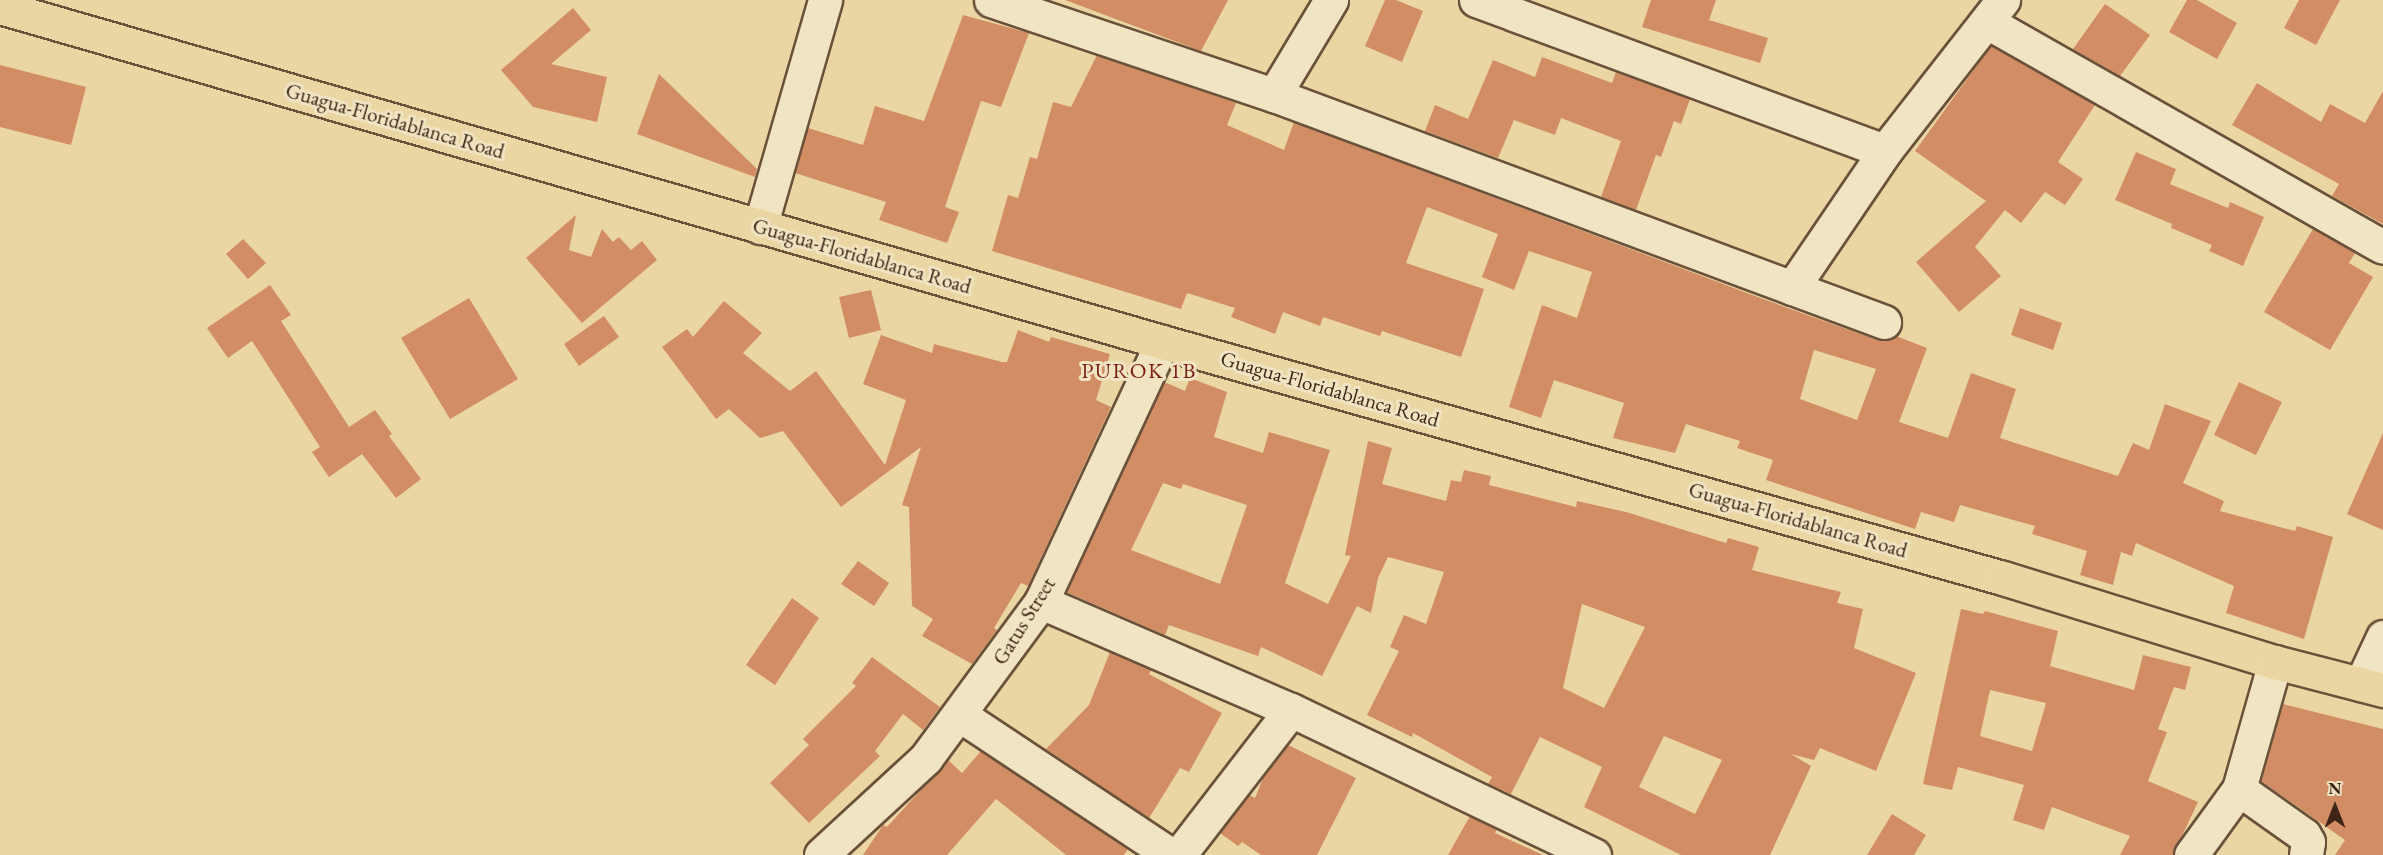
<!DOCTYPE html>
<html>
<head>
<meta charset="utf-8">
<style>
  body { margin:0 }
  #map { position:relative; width:2383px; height:855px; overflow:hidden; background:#ead6a3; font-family:"EB Garamond",serif }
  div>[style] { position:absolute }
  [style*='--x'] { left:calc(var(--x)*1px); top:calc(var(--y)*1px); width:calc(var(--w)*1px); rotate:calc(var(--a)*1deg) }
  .building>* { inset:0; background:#d38d65 }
  .roads { filter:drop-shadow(2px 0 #6a513a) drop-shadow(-2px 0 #6a513a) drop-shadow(0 2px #6a513a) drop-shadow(0 -2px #6a513a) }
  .minor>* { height:33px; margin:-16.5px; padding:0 16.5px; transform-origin:16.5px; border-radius:16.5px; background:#f1e4c3 }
  .major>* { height:33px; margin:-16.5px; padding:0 16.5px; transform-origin:16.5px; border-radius:16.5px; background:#ead6a3 }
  span { translate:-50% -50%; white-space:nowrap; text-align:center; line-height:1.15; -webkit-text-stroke:6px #f1e4c3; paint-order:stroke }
  .street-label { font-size:21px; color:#3f2517 }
  .neighbourhood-label { font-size:22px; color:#7a1f14; letter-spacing:1.5px }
  .north { position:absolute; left:2305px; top:777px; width:60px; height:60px; -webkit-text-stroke:4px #f1e4c3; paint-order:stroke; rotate:0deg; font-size:16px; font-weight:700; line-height:24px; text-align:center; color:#3f2517 }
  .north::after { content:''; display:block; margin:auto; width:21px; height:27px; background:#3f2517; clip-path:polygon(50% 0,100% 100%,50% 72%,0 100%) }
</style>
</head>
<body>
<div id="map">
  <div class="building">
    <i style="clip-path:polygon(1065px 0,1228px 0,1201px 51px)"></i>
    <i style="clip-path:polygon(1385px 0,1396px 0,1423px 11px,1402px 62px,1365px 46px)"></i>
    <i style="clip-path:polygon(1651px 0,1716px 0,1709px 20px,1768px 38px,1760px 63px,1642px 27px)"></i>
    <i style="clip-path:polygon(2187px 0,2197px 0,2237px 23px,2217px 59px,2169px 32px)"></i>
    <i style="clip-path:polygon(2299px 0,2340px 0,2316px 45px,2284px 28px)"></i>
    <i style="clip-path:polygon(2105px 4px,2150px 35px,2120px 76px,2073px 49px)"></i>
    <i style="clip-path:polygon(573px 8px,591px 30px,551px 64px,607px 77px,597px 122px,533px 107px,501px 70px)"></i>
    <i style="clip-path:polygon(963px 15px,1029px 33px,1001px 107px,981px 101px,945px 207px,959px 212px,947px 243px,879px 220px,886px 202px,795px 173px,808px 128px,863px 145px,875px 106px,924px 121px)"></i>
    <i style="clip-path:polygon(1991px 46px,2095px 105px,2058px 162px,2083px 179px,2065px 205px,2045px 192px,2021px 223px,2005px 210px,1975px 247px,2001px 276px,1959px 312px,1916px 262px,1986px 201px,1915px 151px)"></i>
    <i style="clip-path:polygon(evenodd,1097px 55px,1236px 103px,1227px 125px,1284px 150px,1294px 122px,1763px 299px,1877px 340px,1896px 336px,1927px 348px,1899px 422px,1948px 438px,1971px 373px,2016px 389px,2000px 438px,2118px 476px,2133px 443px,2149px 450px,2165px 404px,2211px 421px,2183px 483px,2224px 501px,2220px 511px,2295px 531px,2297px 526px,2333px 537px,2304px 639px,2226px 613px,2234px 586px,2136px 543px,2132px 556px,2121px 552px,2113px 585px,2080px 575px,2087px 551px,2032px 534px,2035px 526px,1960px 505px,1954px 522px,1921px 512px,1915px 529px,1766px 480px,1773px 460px,1737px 448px,1740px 441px,1686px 424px,1675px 453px,1613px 438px,1624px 403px,1554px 380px,1541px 418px,1509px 407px,1542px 305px,1577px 318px,1592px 272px,1529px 251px,1514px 290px,1482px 277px,1498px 234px,1427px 207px,1406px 263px,1484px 289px,1461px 357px,1382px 331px,1380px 336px,1323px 317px,1320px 326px,1283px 312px,1275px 334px,1231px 317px,1235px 308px,1187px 293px,1181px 309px,992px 251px,1008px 195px,1018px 198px,1030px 157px,1037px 159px,1053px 102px,1071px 107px,1097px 55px,1814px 350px,1876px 369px,1857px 420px,1800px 399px,1814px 350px)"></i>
    <i style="clip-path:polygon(1542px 57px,1612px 83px,1616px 72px,1690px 99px,1681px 124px,1674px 121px,1661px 157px,1656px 155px,1636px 210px,1601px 197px,1621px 141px,1561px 118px,1555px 135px,1514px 120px,1498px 158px,1425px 131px,1435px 105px,1468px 119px,1493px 60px,1535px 77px)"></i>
    <i style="clip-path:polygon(0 65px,86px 87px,71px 145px,0 127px)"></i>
    <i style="clip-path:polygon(659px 74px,757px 169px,755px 177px,637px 134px)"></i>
    <i style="clip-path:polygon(2257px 83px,2321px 122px,2330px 104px,2365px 123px,2383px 91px,2383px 224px,2332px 196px,2339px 184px,2232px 125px)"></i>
    <i style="clip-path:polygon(2136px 152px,2176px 169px,2170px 184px,2228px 208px,2230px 202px,2264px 217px,2243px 266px,2209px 251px,2212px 245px,2171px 228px,2172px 224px,2115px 200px)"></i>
    <i style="clip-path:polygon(576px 215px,569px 250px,591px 257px,602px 229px,613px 242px,619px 237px,631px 250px,642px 241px,657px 260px,582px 323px,526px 258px)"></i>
    <i style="clip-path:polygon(2313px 229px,2355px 253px,2349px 263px,2373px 277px,2330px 350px,2264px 312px)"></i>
    <i style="clip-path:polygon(243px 239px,266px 263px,248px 279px,226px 254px)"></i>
    <i style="clip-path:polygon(270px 285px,291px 315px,281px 321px,349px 427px,375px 410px,392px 434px,389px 436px,421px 479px,396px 498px,362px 454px,329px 477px,312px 452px,320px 447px,252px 341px,228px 358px,207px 328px)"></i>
    <i style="clip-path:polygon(871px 290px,881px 330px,849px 338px,839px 297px)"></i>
    <i style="clip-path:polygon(469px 298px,518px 379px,450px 419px,401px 338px)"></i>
    <i style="clip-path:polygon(724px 301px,762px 333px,743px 353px,790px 391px,816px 371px,885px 465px,906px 400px,863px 384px,881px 335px,932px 353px,934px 344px,1002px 362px,1007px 362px,1018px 330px,1049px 342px,1051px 337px,1110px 354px,1096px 400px,1111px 407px,1028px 586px,1021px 583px,994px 628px,997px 630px,972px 664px,922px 636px,933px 619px,912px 606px,909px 507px,902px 505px,921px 447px,841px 507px,783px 431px,760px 438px,729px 409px,716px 419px,662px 347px,687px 329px,693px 337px)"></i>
    <i style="clip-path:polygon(2020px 308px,2062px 323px,2053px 350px,2011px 335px)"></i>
    <i style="clip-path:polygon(604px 316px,619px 337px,579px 366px,564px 344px)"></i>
    <i style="clip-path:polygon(evenodd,1190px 378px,1227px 392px,1214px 437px,1263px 453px,1269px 432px,1330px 450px,1285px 583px,1328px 604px,1351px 556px,1345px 555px,1368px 441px,1392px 448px,1382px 484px,1446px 501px,1451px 480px,1461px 482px,1464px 470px,1491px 476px,1489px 485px,1576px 507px,1577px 501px,1626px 512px,1726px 543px,1728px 538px,1759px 547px,1752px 570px,1841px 592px,1837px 603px,1863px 609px,1854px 648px,1916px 673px,1876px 771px,1820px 748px,1814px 760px,1791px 754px,1811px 766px,1770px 855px,1681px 855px,1584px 807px,1602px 767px,1540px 737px,1511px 794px,1488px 784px,1492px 777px,1413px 733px,1412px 737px,1367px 715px,1399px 651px,1390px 647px,1404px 615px,1426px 624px,1444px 572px,1388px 557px,1378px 578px,1371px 613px,1357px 606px,1322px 676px,1261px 647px,1258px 656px,1169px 625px,1165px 635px,1066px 592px,1164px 382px,1185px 391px,1190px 378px,1163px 483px,1181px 489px,1183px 484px,1247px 505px,1220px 584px,1131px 550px,1163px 483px,1190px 378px,1582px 604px,1645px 627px,1604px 708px,1563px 688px,1582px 604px,1190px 378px,1664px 736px,1722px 760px,1695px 814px,1639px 787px,1664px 736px)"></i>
    <i style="clip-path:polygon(2239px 382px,2282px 402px,2256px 455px,2214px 435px)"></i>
    <i style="clip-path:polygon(2383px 433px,2383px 530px,2347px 514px)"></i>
    <i style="clip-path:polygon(858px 561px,889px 583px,874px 606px,841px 584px)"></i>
    <i style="clip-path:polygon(792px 598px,819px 618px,775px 685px,746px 665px)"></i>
    <i style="clip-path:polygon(evenodd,1961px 609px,1983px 614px,1985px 611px,2058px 631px,2050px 666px,2134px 690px,2143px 655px,2191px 667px,2185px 690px,2174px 687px,2158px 729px,2167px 732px,2148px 781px,2198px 802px,2173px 855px,2120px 855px,2130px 836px,2052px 807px,2044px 830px,2013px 820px,2024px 785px,1958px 767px,1952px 790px,1923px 784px,1961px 609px,1990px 690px,2046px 703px,2032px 751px,1980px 736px,1990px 690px)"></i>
    <i style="clip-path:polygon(1110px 652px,1151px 670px,1149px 674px,1222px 713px,1189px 772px,1180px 768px,1149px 818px,1046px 749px,1089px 705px)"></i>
    <i style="clip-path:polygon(872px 657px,940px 707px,923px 730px,903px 714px,875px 751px,880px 756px,809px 823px,770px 783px,809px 745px,803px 739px,856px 686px,852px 683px)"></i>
    <i style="clip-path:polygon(2283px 704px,2383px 729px,2383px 855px,2335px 855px,2345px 840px,2261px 781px)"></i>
    <i style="clip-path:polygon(1288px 745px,1356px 778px,1317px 855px,1261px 855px,1242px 842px,1238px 846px,1220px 833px,1249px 795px,1255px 798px,1264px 776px)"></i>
    <i style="clip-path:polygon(981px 751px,1128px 849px,1124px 855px,1066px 855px,996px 799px,947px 855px,863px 855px,883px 825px,887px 827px,948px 760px,962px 773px)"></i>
    <i style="clip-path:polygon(1892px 814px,1926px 835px,1914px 855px,1867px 855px)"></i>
    <i style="clip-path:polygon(1470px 816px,1497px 829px,1495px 833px,1543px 855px,1448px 855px)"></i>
  </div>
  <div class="roads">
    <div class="minor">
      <i style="--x:991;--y:0;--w:299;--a:18.6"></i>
      <i style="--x:1274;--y:95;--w:651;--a:20.41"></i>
      <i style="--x:1476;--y:0;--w:436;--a:20.3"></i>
      <i style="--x:1987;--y:22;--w:455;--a:29.6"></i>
      <i style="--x:1274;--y:95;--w:111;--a:-59"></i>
      <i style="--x:760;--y:227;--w:236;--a:-74"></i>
      <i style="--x:1792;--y:288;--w:166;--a:-55.8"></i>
      <i style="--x:1885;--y:151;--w:192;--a:-52"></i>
      <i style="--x:1041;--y:602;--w:272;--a:23.4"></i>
      <i style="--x:1291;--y:710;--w:336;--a:25.6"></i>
      <i style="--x:2361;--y:684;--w:52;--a:-64.9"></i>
      <i style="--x:960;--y:715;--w:253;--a:33.6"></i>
      <i style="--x:2239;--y:789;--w:80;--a:35.3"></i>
      <i style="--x:2304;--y:835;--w:8;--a:60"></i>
      <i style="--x:2308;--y:842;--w:13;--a:99"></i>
      <i style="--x:821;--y:855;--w:143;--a:-42.7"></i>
      <i style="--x:926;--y:758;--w:194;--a:-53.6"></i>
      <i style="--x:1041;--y:602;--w:287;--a:-65"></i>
      <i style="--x:1179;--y:855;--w:183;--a:-52.3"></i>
      <i style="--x:2191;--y:855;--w:82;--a:-54"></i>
      <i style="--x:2239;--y:789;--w:132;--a:-74.2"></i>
    </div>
    <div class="major">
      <i style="--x:0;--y:7;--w:1209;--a:16.08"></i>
      <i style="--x:1162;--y:342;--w:873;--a:15.68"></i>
      <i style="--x:2003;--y:578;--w:285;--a:17.2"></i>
      <i style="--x:2275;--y:662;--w:112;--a:14.5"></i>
    </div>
  </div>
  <div class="street-label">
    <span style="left:395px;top:121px;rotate:16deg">Guagua-Floridablanca Road</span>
    <span style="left:862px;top:256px;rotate:16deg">Guagua-Floridablanca Road</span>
    <span style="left:1330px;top:389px;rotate:16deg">Guagua-Floridablanca Road</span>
    <span style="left:1798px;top:520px;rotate:16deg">Guagua-Floridablanca Road</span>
    <span style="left:1024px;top:621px;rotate:-58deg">Gatus Street</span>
  </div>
  <div class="neighbourhood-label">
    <span style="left:1139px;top:371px">PUROK 1B</span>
  </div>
  <div class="north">N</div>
</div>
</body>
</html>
